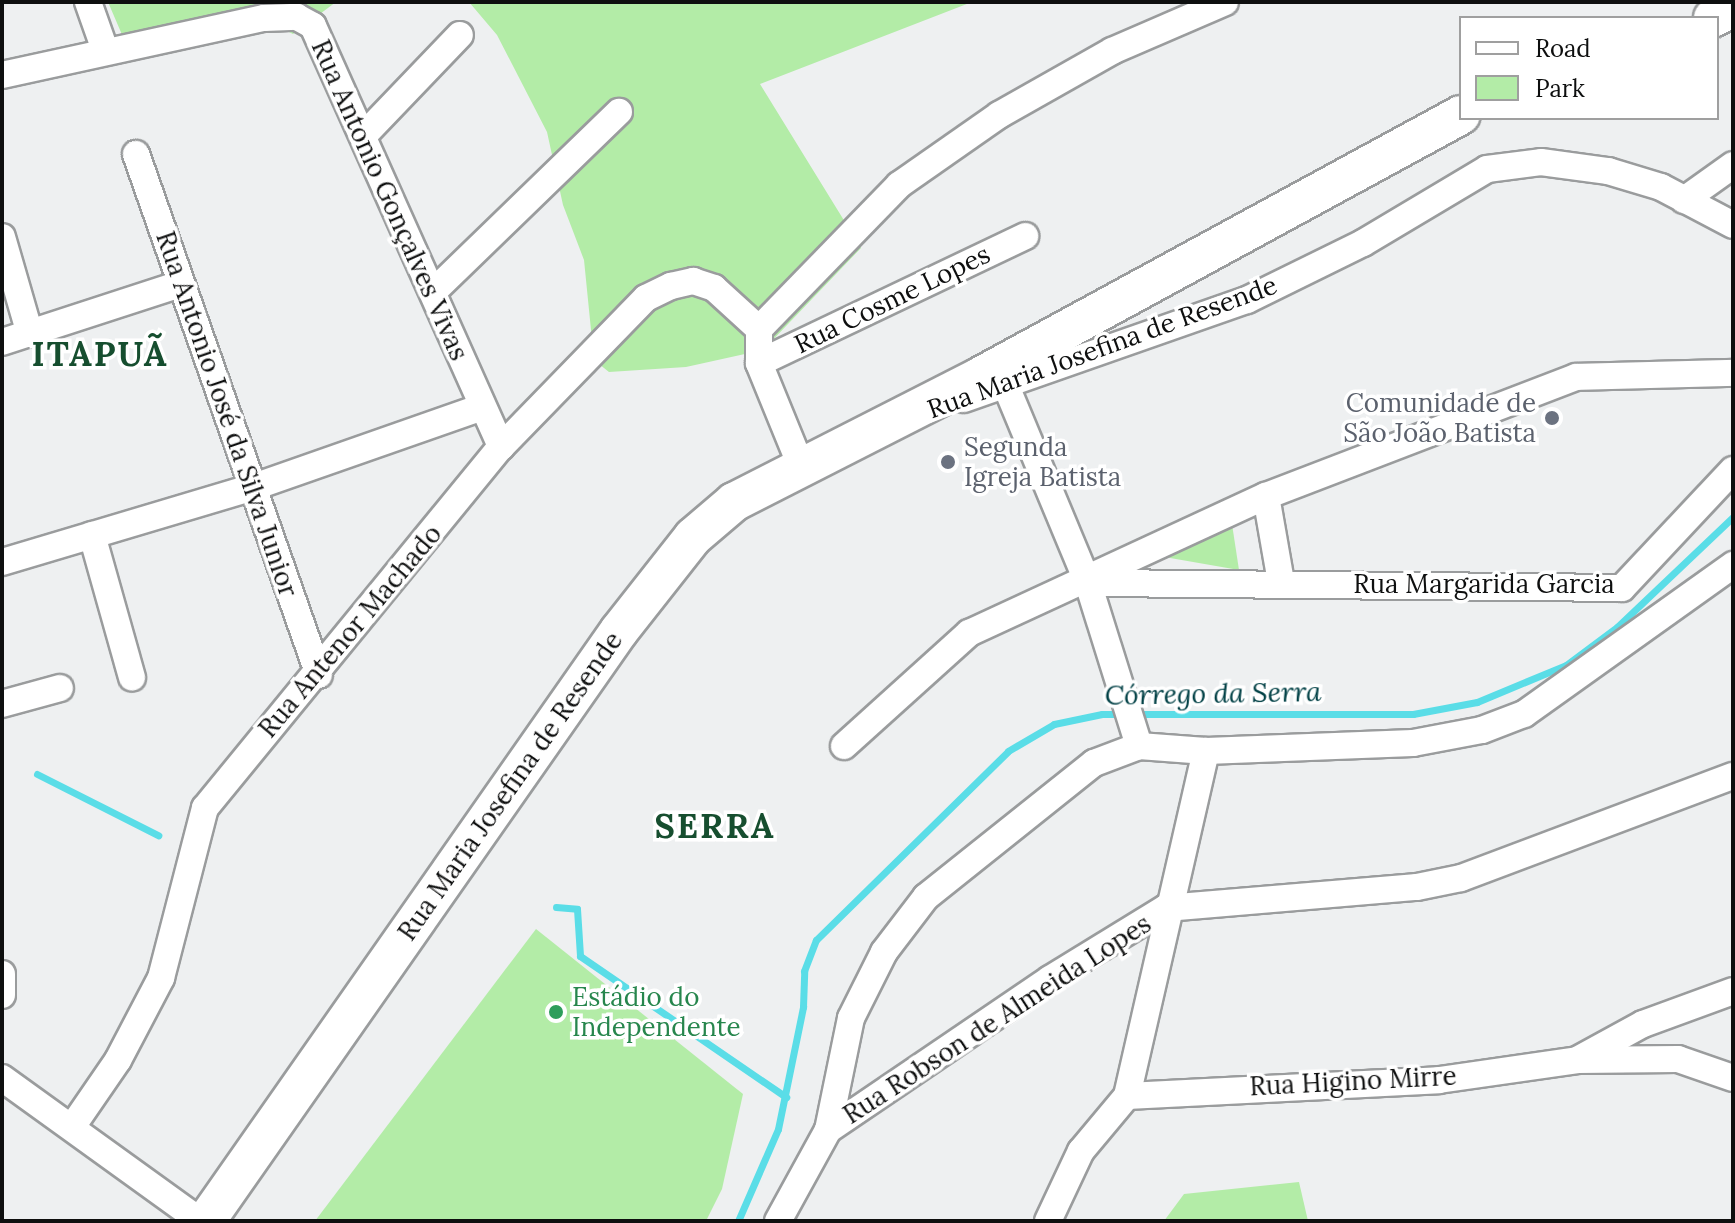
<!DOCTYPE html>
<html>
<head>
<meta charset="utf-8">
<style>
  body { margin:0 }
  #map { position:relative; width:1735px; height:1223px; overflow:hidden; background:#eef0f1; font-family:Lora,serif }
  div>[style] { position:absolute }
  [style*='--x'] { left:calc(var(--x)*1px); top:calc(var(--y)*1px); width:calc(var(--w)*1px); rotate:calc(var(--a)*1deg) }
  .green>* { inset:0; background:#b3eca7 }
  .stream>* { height:7px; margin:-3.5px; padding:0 3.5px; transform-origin:3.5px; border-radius:3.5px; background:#5adde7 }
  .roads { filter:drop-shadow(2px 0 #9a9c9d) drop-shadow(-2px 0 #9a9c9d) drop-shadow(0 2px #9a9c9d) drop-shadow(0 -2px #9a9c9d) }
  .minor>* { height:26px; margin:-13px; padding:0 13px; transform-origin:13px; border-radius:13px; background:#fff }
  .secondary>* { height:38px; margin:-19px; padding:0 19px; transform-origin:19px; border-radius:19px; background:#fff }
  .dots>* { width:22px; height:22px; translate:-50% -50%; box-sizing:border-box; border:4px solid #fff; border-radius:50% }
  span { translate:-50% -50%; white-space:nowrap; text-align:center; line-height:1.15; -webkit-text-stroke:7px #fff; paint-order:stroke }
  .street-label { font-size:26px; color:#0e0f0f }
  .worship-label { font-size:26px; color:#5b616d }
  .right { translate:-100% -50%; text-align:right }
  .left { translate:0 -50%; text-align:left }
  .leisure-label { font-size:26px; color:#27864d }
  .water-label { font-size:28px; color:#004045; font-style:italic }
  .district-label { font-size:34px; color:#164e2f; font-weight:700; letter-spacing:2px }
  .frame { position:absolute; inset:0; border:4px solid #0e0f0f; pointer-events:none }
  .legend { position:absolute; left:1459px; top:16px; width:260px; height:104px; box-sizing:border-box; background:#fff; border:2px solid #9f9f9f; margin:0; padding:10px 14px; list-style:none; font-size:24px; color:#0e0f0f }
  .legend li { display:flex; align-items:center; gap:16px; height:40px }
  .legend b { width:40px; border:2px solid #9f9f9f }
</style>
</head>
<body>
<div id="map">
  <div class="green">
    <i style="clip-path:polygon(108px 2px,336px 2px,293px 34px,272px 24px,126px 44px)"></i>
    <i style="clip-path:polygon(469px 2px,972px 2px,760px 84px,861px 248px,763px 350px,686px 367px,609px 372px,594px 360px,584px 260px,563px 205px,547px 132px,497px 35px)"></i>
    <i style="clip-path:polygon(1230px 511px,1239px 570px,1130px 551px)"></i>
    <i style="clip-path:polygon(536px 929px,743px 1094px,722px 1189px,706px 1221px,315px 1221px)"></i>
    <i style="clip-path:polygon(1299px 1182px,1308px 1221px,1164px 1221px,1184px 1194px)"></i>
  </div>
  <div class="stream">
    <i style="--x:37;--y:774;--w:136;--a:26.8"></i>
    <i style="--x:556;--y:907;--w:21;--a:5"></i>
    <i style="--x:577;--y:909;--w:47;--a:86.3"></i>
    <i style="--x:580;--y:956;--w:250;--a:34.4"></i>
    <i style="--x:738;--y:1221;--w:100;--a:-66.5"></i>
    <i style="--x:778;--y:1129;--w:125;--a:-78.4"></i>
    <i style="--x:803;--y:1007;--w:36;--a:-88"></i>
    <i style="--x:804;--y:971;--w:33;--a:-69"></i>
    <i style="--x:816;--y:940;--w:269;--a:-44.5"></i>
    <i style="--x:1008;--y:751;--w:53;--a:-30.4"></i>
    <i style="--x:1054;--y:724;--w:49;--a:-11.8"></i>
    <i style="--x:1102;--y:714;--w:311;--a:0"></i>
    <i style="--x:1413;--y:714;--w:65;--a:-10.6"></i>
    <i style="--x:1477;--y:702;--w:96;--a:-22.6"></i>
    <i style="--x:1566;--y:665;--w:64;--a:-36.7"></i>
    <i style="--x:1617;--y:627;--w:160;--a:-43.5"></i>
  </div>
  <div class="roads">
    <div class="minor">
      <i style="--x:88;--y:2;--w:51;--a:70.5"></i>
      <i style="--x:2;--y:75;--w:268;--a:-12.3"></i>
      <i style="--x:264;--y:18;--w:33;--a:-2"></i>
      <i style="--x:297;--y:17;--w:18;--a:29"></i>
      <i style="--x:313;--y:26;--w:461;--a:65.9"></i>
      <i style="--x:365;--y:134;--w:137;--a:-46.2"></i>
      <i style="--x:136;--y:154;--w:552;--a:70.65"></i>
      <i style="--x:1684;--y:200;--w:60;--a:-35.5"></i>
      <i style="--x:2;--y:237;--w:101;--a:73.9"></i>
      <i style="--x:433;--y:292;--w:259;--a:-44.1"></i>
      <i style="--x:2;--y:342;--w:188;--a:-18"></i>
      <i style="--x:759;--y:363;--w:295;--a:-25.5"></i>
      <i style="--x:1006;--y:386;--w:213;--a:67.4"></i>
      <i style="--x:1088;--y:583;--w:171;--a:72.6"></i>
      <i style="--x:964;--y:399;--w:300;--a:-19.3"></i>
      <i style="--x:1247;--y:300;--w:129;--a:-26.2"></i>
      <i style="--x:1363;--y:243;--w:144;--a:-30.8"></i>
      <i style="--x:1487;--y:169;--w:54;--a:-7.4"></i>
      <i style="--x:1541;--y:162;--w:68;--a:7.7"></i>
      <i style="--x:1608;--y:171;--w:55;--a:16.8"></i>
      <i style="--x:1661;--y:187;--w:81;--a:27.8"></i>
      <i style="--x:801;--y:466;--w:111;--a:-112.2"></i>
      <i style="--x:759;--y:363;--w:34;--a:-90"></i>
      <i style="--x:759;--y:329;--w:201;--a:-45.8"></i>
      <i style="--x:899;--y:185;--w:122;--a:-35"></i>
      <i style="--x:999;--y:115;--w:130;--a:-29.5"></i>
      <i style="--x:1112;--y:51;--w:123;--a:-23.4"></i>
      <i style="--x:1266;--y:496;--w:87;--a:80.1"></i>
      <i style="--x:92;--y:535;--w:148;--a:74.3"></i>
      <i style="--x:2;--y:562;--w:260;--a:-16.6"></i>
      <i style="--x:251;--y:488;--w:243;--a:-19.3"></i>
      <i style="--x:1096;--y:583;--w:526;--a:0.54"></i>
      <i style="--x:1622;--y:588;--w:162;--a:-46.8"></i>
      <i style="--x:2;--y:704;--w:60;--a:-15.4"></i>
      <i style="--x:844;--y:746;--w:169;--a:-42.1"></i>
      <i style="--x:969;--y:633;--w:327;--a:-24.8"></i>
      <i style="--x:1266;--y:496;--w:332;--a:-21"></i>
      <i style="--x:1576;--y:377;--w:157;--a:-1.5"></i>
      <i style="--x:2;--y:974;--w:21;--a:90"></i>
      <i style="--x:1579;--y:1059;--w:73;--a:-28.7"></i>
      <i style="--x:1643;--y:1024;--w:96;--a:-20.1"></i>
      <i style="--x:2;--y:1078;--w:244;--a:35.8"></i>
      <i style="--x:1127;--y:1096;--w:312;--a:-2.9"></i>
      <i style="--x:1439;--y:1080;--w:140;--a:-8.2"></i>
      <i style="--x:1578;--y:1060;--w:100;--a:-0.6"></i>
      <i style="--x:1678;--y:1059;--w:58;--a:19.1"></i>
      <i style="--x:72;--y:1127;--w:81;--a:-55.5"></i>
      <i style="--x:118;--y:1060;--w:93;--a:-62.3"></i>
      <i style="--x:161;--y:978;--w:176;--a:-75.5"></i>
      <i style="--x:205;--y:808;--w:467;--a:-50.7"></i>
      <i style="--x:501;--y:447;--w:208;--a:-45.8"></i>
      <i style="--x:646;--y:298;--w:28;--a:-26"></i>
      <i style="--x:671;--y:286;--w:23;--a:-13"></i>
      <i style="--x:693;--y:281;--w:22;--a:18"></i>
      <i style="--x:714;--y:288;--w:61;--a:42.3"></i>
      <i style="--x:828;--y:1130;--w:268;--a:-34.2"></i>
      <i style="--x:1050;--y:979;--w:136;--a:-31.5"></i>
      <i style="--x:1166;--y:908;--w:252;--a:-4.8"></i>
      <i style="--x:1417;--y:887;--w:45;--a:-11.6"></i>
      <i style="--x:1461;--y:878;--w:290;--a:-20.6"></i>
      <i style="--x:778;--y:1221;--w:104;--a:-61.2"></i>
      <i style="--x:828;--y:1130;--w:114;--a:-78.4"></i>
      <i style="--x:851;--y:1018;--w:74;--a:-63.4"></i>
      <i style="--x:884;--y:952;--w:69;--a:-52.6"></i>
      <i style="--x:926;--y:897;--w:215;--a:-38.6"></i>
      <i style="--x:1094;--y:763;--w:48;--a:-20.7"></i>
      <i style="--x:1139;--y:746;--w:67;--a:4.3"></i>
      <i style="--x:1206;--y:751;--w:207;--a:-2.2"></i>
      <i style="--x:1413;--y:743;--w:70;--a:-10.7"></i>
      <i style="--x:1482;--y:730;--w:45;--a:-20.9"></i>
      <i style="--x:1524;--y:714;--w:257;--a:-35.5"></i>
      <i style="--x:1048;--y:1221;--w:77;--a:-64.8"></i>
      <i style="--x:1081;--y:1151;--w:72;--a:-50.1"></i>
      <i style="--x:1127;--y:1096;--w:354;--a:-77.1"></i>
    </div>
    <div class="secondary">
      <i style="--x:1713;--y:18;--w:22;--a:-27"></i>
      <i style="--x:206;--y:1221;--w:720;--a:-55.01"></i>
      <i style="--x:619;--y:631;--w:120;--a:-51.8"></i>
      <i style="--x:693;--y:537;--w:54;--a:-40.5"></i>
      <i style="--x:734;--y:502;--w:277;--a:-27"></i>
      <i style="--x:981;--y:376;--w:546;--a:-28.54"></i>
    </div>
  </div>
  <div class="dots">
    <i style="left:1552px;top:418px;background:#6b7280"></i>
    <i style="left:948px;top:462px;background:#6b7280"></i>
    <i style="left:556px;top:1012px;background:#2e9e5b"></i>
  </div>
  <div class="street-label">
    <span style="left:390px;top:200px;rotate:66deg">Rua Antonio Gonçalves Vivas</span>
    <span style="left:892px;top:299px;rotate:-26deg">Rua Cosme Lopes</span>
    <span style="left:1102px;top:347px;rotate:-20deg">Rua Maria Josefina de Resende</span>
    <span style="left:227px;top:414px;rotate:71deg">Rua Antonio José da Silva Junior</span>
    <span style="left:1484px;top:584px">Rua Margarida Garcia</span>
    <span style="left:350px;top:631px;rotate:-50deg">Rua Antenor Machado</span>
    <span style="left:510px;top:786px;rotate:-55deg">Rua Maria Josefina de Resende</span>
    <span style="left:997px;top:1019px;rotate:-33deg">Rua Robson de Almeida Lopes</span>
    <span style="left:1353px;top:1081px;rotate:-3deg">Rua Higino Mirre</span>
  </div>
  <div class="worship-label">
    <span class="right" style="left:1536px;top:418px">Comunidade de<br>São João Batista</span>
    <span class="left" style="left:964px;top:462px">Segunda<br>Igreja Batista</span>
  </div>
  <div class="leisure-label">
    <span class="left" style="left:572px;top:1012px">Estádio do<br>Independente</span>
  </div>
  <div class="water-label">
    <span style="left:1213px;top:693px;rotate:-1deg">Córrego da Serra</span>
  </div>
  <div class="district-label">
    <span style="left:100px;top:354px">ITAPUÃ</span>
    <span style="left:715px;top:826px">SERRA</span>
  </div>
  <div class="frame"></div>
  <ul class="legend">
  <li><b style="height:10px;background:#fff"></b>Road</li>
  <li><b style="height:22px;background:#b3eca7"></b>Park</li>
  </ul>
</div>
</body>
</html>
